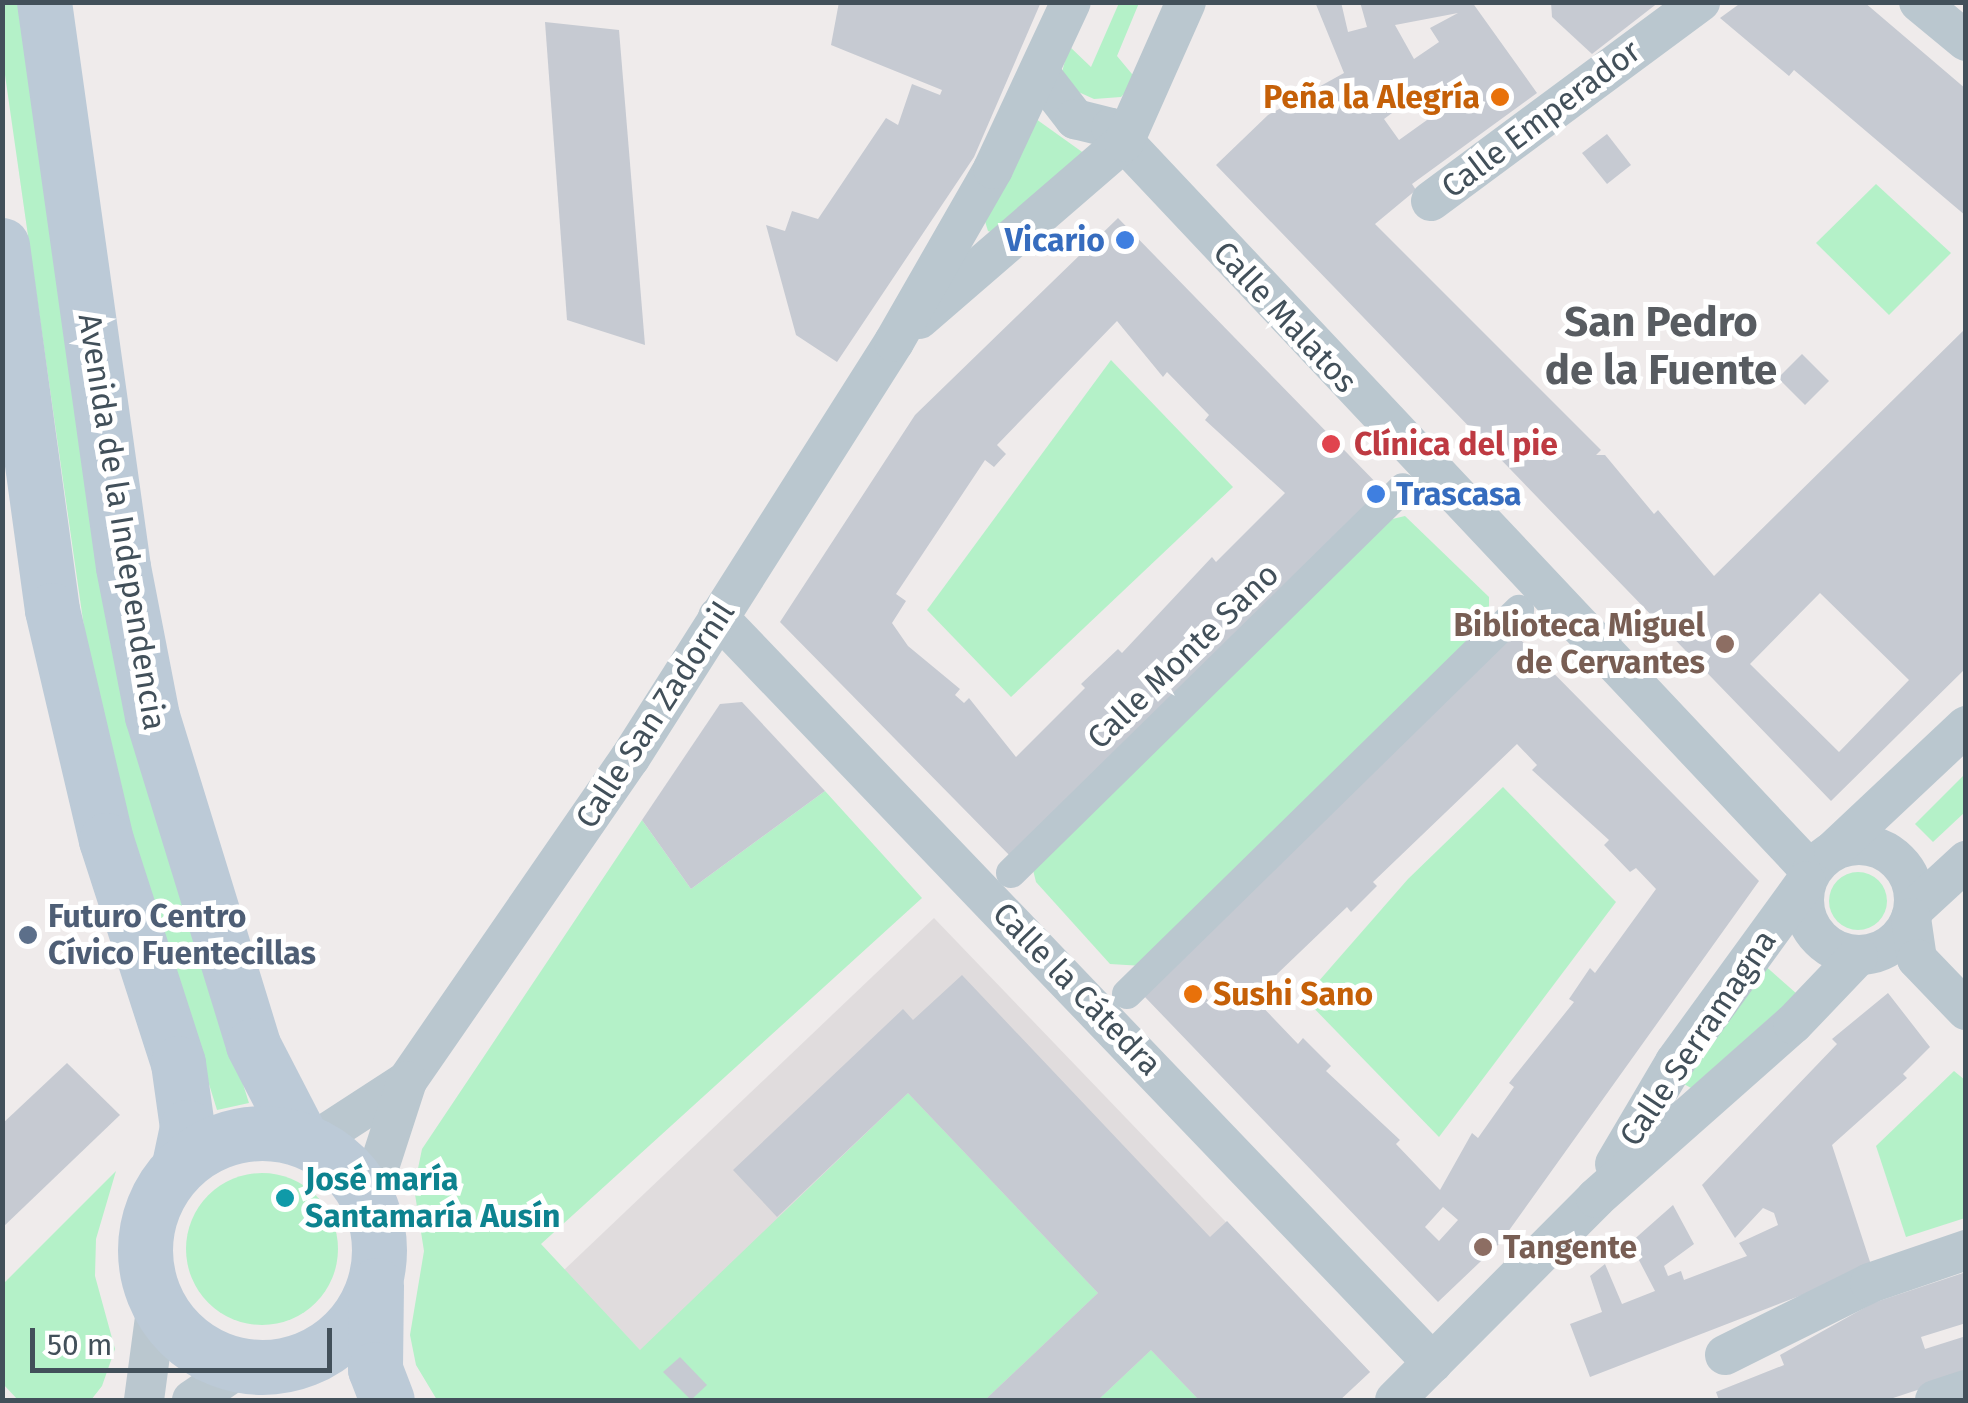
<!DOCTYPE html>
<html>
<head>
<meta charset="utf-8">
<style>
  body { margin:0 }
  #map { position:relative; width:1968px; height:1403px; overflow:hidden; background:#efebeb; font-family:"Fira Sans",sans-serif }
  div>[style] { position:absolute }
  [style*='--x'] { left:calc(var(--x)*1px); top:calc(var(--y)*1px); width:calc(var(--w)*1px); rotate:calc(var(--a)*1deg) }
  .education>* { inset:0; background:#e0dcdd }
  .green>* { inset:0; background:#b4f1c8 }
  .round { border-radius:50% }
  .building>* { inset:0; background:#c6cad2 }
  .pedestrian>* { height:30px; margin:-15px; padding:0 15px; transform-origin:15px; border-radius:15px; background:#bac7cf }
  .minor>* { height:40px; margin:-20px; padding:0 20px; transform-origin:20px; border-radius:20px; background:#bac7cf }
  .minor>.ring { margin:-20px; padding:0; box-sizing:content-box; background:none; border:40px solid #bac7cf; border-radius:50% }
  .secondary>* { height:55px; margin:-27.5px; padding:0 27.5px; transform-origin:27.5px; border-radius:27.5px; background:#bccad7 }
  .secondary>.ring { margin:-27.5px; padding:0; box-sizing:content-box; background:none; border:55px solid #bccad7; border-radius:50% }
  .dots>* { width:28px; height:28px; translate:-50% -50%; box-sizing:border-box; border:5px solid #fff; border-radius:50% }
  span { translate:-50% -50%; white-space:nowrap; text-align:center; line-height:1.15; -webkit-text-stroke:10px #fff; paint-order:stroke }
  .food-label { font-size:32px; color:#c56008; font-weight:700 }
  .right { translate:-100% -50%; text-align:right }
  .left { translate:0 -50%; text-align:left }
  .street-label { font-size:32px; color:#42505a }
  .shop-label { font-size:32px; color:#366cbe; font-weight:700 }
  .health-label { font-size:32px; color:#be3a42; font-weight:700 }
  .education-label { font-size:32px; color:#785e54; font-weight:700 }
  .service-label { font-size:32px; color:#4e5e75; font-weight:700 }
  .culture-label { font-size:32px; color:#0d838f; font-weight:700 }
  .district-label { font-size:42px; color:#585c61; font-weight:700 }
  .frame { position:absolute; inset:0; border:5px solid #42505a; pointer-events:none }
  .scale { position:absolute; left:30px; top:1328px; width:302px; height:45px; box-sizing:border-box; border:5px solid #42505a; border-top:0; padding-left:12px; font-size:30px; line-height:35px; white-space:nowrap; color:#42505a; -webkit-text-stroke:8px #fff; paint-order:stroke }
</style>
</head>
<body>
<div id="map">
  <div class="education">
    <i style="clip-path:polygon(934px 918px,1370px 1372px,1340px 1400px,687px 1400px,564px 1270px)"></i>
  </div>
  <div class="green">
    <i style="clip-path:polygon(2px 3px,24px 3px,210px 980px,249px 1103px,217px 1110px,121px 799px,89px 662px,3px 61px)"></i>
    <i style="clip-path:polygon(1119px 3px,1139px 3px,1117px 56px,1137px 80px,1121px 97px,1094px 99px,1074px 90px,1062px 72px,1069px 46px,1091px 67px)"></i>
    <i style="clip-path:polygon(1036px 119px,1085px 154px,1002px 236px,988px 231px,984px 218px)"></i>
    <i style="clip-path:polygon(1876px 184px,1951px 253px,1889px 315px,1816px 243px)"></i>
    <i style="clip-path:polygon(1111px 360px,1233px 487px,1011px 697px,927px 610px)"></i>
    <i style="clip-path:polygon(1405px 516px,1489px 597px,1489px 623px,1143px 966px,1110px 964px,1036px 882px,1033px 870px,1384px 521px)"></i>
    <i style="clip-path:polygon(1965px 774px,1965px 812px,1933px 842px,1915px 824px)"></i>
    <i style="clip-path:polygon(1503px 787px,1616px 902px,1439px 1137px,1304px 998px,1408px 879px)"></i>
    <i style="clip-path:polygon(825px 791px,922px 898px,541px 1244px,640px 1350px,908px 1093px,1098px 1293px,985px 1400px,437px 1400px,416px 1365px,410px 1335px,424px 1251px,414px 1188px,422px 1149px,642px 820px,691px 889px)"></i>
    <i class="round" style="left:1829px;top:872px;width:58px;height:58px"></i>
    <i style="clip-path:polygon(1762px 963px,1797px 994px,1691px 1088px,1684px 1084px)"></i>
    <i style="clip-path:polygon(1954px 1071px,1965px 1080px,1965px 1218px,1906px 1237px,1876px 1146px)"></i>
    <i style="clip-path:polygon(116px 1171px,96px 1239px,95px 1276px,115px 1349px,102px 1386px,91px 1400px,18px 1400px,3px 1384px,3px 1284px)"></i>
    <i class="round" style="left:186px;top:1173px;width:152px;height:152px"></i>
    <i style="clip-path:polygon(1151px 1350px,1199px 1400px,1098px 1400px)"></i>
  </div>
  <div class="building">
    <i style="clip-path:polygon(839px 2px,1041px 2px,974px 157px,837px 362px,796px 335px,766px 225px,785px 231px,792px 211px,818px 219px,886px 118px,898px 125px,912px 84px,940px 95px,942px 90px,831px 45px)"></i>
    <i style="clip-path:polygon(evenodd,1315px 2px,1341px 2px,1348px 32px,1367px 27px,1360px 2px,1472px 2px,1537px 93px,1412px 184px,1416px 190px,1375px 224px,1601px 450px,1596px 455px,1605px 455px,1654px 514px,1658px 510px,1714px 576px,1966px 328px,1966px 668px,1831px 801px,1216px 165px,1268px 115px,1344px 73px,1315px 2px,1458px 13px,1430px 28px,1439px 42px,1414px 59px,1395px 25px,1458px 13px,1315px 2px,1412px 98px,1427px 120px,1399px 140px,1384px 119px,1412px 98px,1315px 2px,1820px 593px,1909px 680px,1839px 752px,1750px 664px,1820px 593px)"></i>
    <i style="clip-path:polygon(1551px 2px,1659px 2px,1592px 54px,1552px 17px)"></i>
    <i style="clip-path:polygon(1742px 2px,1864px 2px,1966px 89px,1966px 216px,1794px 70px,1789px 76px,1720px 18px)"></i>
    <i style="clip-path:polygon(545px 22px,619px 30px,645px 345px,567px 320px)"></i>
    <i style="clip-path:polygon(1607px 134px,1631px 165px,1607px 184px,1582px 153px)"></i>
    <i style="clip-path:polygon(evenodd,1118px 218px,1388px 495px,1015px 861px,780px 622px,915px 415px,1118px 218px,1117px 321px,1163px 377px,1167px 372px,1209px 415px,1205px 420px,1285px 493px,1216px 562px,1212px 557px,1122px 653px,1118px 649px,1081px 684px,1085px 688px,1016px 757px,969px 698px,964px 703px,955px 695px,960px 689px,908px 646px,892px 623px,906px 601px,896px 594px,985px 460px,994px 467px,1006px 454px,997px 445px,1117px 321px)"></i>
    <i style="clip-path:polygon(1802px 354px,1829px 381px,1805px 405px,1778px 378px)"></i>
    <i style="clip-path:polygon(evenodd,1513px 632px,1759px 881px,1500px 1243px,1438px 1302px,1144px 996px,1513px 632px,1517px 744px,1537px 765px,1532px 770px,1609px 840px,1604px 845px,1630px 872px,1636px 868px,1656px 889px,1595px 973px,1590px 968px,1569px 999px,1574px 1002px,1509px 1083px,1514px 1087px,1478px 1138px,1472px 1133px,1440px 1190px,1396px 1144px,1400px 1140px,1326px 1071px,1331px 1066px,1303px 1038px,1298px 1044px,1253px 997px,1347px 907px,1351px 912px,1377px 886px,1373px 882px,1517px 744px,1513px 632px,1222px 976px,1236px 990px,1216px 1008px,1203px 995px,1222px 976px,1513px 632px,1443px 1207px,1458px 1220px,1439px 1241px,1425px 1227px,1443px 1207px)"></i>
    <i style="clip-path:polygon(742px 702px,825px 791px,691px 889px,642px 820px,720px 704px)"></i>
    <i style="clip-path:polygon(962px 975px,1210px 1237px,1227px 1221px,1370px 1372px,1340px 1400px,1199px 1400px,1151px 1350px,1098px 1400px,985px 1400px,1098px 1293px,908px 1093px,777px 1217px,733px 1170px,903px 1009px,913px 1020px)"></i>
    <i style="clip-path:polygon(1888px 993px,1930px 1047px,1903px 1074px,1907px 1078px,1832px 1145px,1872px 1268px,1590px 1377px,1570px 1324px,1602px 1312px,1590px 1276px,1605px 1264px,1622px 1304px,1655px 1291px,1630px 1243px,1673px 1205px,1694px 1244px,1664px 1266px,1668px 1276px,1681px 1271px,1684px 1280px,1747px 1256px,1739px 1243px,1778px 1225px,1774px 1213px,1763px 1208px,1735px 1238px,1702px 1185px,1837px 1044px,1832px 1039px)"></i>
    <i style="clip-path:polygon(67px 1063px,120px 1115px,2px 1228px,2px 1124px)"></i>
    <i style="clip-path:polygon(1966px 1272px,1966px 1323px,1921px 1337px,1925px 1349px,1966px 1336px,1966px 1374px,1887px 1400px,1719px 1400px,1716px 1392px,1784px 1365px,1780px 1355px,1873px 1303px)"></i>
    <i style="clip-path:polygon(680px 1357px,707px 1385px,691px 1400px,663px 1372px)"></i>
  </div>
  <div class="pedestrian">
    <i style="--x:1011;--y:873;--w:549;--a:-44.48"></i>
    <i style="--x:1127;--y:994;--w:549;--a:-44.41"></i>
  </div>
  <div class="minor">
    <i style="--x:1919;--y:2;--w:61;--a:39.7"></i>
    <i style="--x:1041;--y:75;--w:56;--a:52.3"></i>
    <i style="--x:1075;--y:119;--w:37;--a:14"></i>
    <i style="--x:1111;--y:128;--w:1021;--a:46.71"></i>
    <i style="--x:1431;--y:201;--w:335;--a:-36.5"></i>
    <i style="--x:919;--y:319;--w:271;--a:-40.8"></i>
    <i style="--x:1124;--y:142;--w:153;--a:-66.1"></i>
    <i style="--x:718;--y:617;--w:1033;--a:46.22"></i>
    <i class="ring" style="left:1804px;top:845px;width:70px;height:70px"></i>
    <i style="--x:1834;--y:850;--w:181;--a:-43.2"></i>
    <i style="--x:1914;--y:909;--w:71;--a:-42.7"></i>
    <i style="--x:1911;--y:918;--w:41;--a:81.7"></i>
    <i style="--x:1917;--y:959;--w:71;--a:46.1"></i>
    <i style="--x:313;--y:1142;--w:112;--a:-33"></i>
    <i style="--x:407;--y:1081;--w:393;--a:-55.4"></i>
    <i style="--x:630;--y:758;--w:493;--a:-57.6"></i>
    <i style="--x:894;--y:342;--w:199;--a:-60.2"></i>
    <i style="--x:993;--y:169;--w:184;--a:-65"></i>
    <i style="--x:1615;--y:1164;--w:118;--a:-59.5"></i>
    <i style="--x:1675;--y:1062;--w:223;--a:-54"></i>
    <i style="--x:369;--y:1198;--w:123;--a:-72"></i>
    <i style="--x:1725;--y:1355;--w:162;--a:-26.4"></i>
    <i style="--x:1870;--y:1283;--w:102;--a:-19"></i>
    <i style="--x:144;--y:1400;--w:99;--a:-82.4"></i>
    <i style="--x:192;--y:1400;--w:60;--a:-34.2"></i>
    <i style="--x:1395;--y:1400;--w:285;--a:-45.1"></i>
    <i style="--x:1596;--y:1198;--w:263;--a:-41.5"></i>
    <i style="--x:1793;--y:1024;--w:94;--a:-46.3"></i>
    <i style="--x:1935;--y:1400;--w:33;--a:-18"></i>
  </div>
  <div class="secondary">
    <i style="--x:44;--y:2;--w:570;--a:82.04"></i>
    <i style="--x:123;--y:567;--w:152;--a:79"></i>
    <i style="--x:152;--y:716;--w:344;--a:72.9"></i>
    <i style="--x:253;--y:1045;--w:105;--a:62.7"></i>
    <i style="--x:2;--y:245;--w:368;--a:82.2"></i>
    <i style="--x:52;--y:610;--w:236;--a:76.8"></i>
    <i style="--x:106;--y:840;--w:234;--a:72.1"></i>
    <i style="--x:178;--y:1063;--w:65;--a:82"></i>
    <i style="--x:187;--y:1127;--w:40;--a:102"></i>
    <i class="ring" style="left:145px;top:1133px;width:179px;height:179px"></i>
    <i style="--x:376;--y:1285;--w:84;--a:90.7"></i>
    <i style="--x:375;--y:1369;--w:33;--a:69"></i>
  </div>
  <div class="dots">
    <i style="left:1500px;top:97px;background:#e8710a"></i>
    <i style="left:1125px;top:240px;background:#3f7fe0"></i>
    <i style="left:1331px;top:444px;background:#e0444e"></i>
    <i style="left:1376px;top:494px;background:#3f7fe0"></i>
    <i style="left:1725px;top:644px;background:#8d6e63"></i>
    <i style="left:28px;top:935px;background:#5c6f8a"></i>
    <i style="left:1193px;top:994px;background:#e8710a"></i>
    <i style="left:285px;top:1198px;background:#0f9aa8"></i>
    <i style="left:1483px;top:1247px;background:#8d6e63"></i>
  </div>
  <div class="food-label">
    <span class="right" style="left:1480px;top:97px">Peña la Alegría</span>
    <span class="left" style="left:1213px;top:994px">Sushi Sano</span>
  </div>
  <div class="street-label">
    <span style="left:1541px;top:119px;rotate:-37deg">Calle Emperador</span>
    <span style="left:1285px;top:317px;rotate:47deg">Calle Malatos</span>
    <span style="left:122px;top:522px;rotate:81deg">Avenida de la Independencia</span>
    <span style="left:1183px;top:656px;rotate:-44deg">Calle Monte Sano</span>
    <span style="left:655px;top:715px;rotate:-57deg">Calle San Zadornil</span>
    <span style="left:1077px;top:989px;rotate:46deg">Calle la Cátedra</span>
    <span style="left:1698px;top:1038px;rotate:-56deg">Calle Serramagna</span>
  </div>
  <div class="shop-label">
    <span class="right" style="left:1105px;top:240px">Vicario</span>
    <span class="left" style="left:1396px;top:494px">Trascasa</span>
  </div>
  <div class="health-label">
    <span class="left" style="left:1354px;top:444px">Clínica del pie</span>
  </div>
  <div class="education-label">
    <span class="right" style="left:1705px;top:644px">Biblioteca Miguel<br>de Cervantes</span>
    <span class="left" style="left:1503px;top:1247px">Tangente</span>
  </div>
  <div class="service-label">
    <span class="left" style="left:48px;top:935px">Futuro Centro<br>Cívico Fuentecillas</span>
  </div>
  <div class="culture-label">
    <span class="left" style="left:305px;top:1198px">José maría<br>Santamaría Ausín</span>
  </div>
  <div class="district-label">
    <span style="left:1661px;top:346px">San Pedro<br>de la Fuente</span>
  </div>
  <div class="frame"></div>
  <div class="scale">50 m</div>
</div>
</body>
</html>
